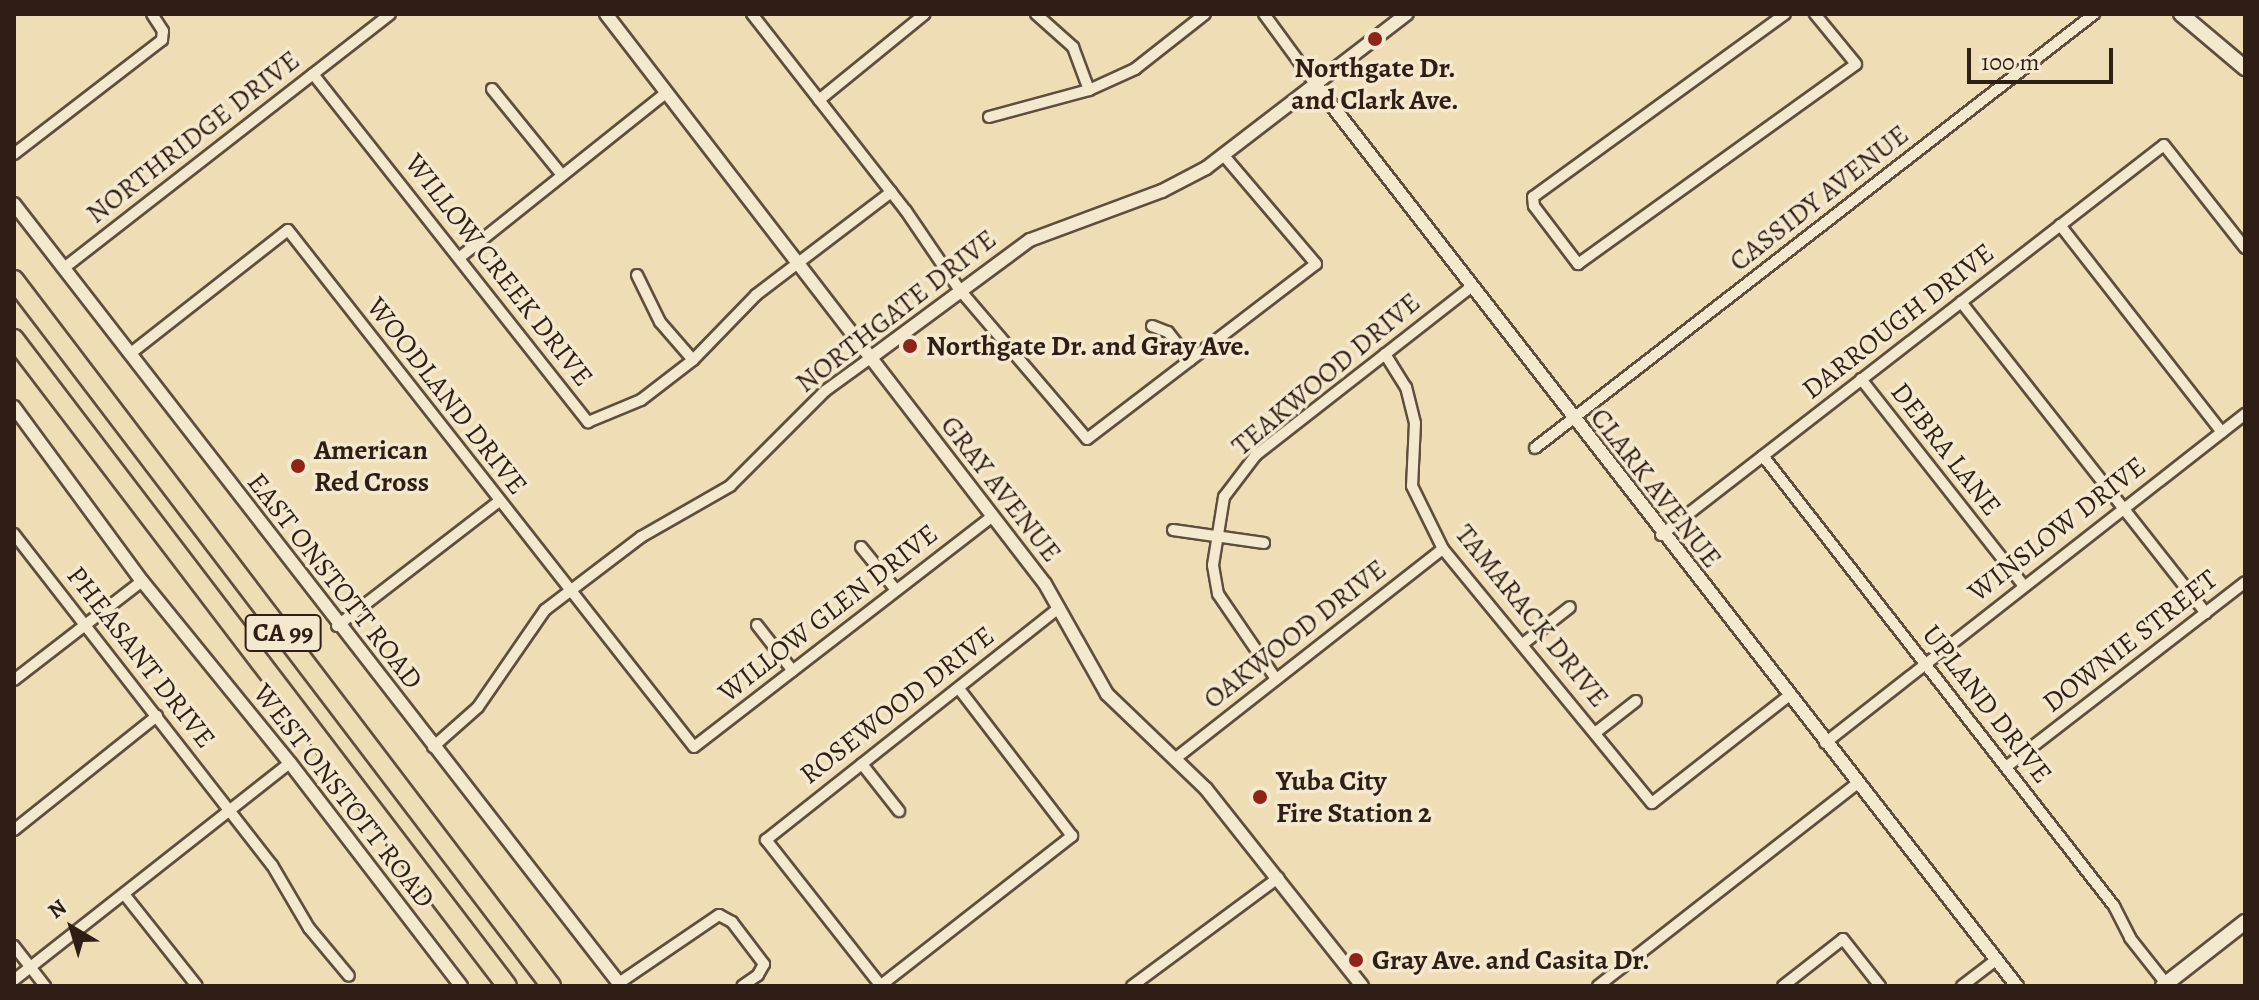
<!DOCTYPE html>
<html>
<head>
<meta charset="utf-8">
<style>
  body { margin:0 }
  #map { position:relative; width:2259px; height:1000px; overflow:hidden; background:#eeddb5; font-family:Alegreya,serif }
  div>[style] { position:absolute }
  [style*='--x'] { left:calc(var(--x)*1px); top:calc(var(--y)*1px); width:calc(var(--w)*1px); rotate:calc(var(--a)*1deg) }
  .roads { filter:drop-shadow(2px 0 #5f4e3d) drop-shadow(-2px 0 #5f4e3d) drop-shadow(0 2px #5f4e3d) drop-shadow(0 -2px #5f4e3d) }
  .minor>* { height:10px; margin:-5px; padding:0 5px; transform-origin:5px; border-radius:5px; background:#f4e9cf }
  .tertiary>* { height:12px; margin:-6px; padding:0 6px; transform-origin:6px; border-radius:6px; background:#f4e9cf }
  .secondary>* { height:14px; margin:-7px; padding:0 7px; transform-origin:7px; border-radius:7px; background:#f4e9cf }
  .motorway>* { height:18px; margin:-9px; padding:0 9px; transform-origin:9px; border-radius:9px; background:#eeddb5 }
  .dots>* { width:22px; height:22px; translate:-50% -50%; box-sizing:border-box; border:4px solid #f4e9cf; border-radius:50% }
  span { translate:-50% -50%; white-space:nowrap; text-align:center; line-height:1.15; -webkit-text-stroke:7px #f4e9cf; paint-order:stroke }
  .shield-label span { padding:2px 6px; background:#f4e9cf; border:2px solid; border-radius:6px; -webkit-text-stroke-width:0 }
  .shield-label { font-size:26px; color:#2f1e15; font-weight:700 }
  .poi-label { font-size:28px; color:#2f1e15; font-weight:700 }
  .left { translate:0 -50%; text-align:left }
  .street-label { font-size:28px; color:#2f1e15 }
  .frame { position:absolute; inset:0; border:16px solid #2f1e15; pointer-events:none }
  .north { position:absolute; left:32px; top:888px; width:80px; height:80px; -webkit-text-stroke:6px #f4e9cf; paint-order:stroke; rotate:322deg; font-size:22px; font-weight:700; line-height:32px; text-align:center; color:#2f1e15 }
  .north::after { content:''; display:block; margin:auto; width:28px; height:36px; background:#2f1e15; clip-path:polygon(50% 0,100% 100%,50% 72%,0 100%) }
  .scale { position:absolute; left:1967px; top:48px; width:146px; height:36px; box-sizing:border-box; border:4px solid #2f1e15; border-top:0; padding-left:10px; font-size:24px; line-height:28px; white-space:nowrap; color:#2f1e15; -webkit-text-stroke:6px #f4e9cf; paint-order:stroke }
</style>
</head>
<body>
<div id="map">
  <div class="roads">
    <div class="minor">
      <i style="--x:752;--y:14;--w:250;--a:52"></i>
      <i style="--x:906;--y:211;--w:94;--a:55.8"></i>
      <i style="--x:959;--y:289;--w:197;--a:49.5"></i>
      <i style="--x:1087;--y:439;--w:288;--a:-37.4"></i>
      <i style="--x:1316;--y:264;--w:142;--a:-130.4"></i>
      <i style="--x:1036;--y:14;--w:50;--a:41.7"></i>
      <i style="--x:1073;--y:47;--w:46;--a:69.6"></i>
      <i style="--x:1264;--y:14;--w:88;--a:53.8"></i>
      <i style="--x:1785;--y:14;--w:311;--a:144"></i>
      <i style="--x:1533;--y:197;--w:9;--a:84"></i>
      <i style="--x:1534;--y:206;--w:73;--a:52.8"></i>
      <i style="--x:1578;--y:264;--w:342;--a:-35.7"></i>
      <i style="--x:1856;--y:64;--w:65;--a:-129.4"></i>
      <i style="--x:313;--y:74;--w:444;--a:51.7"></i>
      <i style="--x:588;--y:422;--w:57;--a:-22.5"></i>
      <i style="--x:641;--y:400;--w:66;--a:-37.6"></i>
      <i style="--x:693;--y:360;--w:91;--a:-45.9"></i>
      <i style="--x:756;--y:295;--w:170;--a:-37.3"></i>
      <i style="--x:492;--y:89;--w:111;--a:50.9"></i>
      <i style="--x:819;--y:100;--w:136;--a:-39.1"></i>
      <i style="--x:989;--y:117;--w:104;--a:-15.1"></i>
      <i style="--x:1089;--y:90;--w:51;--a:-24.5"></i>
      <i style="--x:1135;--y:69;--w:89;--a:-38.2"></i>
      <i style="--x:14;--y:154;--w:187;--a:-37.6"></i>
      <i style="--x:162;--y:40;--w:9;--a:-84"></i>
      <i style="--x:163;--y:31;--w:20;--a:-123"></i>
      <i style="--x:2060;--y:225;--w:263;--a:52"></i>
      <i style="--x:459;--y:258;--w:266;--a:-38.6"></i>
      <i style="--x:64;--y:268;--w:413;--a:-37.9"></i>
      <i style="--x:637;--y:275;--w:52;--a:63.9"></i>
      <i style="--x:660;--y:322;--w:50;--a:49"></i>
      <i style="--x:1961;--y:302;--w:396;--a:51.8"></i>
      <i style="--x:1152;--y:326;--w:17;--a:21"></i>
      <i style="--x:1168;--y:332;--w:36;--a:52"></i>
      <i style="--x:131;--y:353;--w:199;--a:-38.1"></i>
      <i style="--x:288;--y:230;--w:657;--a:51.86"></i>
      <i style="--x:694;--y:747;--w:376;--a:-37.7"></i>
      <i style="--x:1385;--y:354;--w:39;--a:58"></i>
      <i style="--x:1406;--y:387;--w:37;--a:76"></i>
      <i style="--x:1415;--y:423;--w:63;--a:92.7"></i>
      <i style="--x:1412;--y:486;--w:70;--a:63.8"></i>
      <i style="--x:1443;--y:549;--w:329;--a:50.6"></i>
      <i style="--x:1652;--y:803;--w:172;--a:-38.1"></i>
      <i style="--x:1861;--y:379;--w:263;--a:51.8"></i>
      <i style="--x:1535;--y:448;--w:708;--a:-37.83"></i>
      <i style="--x:1763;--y:456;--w:571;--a:52.05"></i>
      <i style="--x:2114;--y:906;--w:36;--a:63"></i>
      <i style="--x:2130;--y:938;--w:61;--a:51.6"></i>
      <i style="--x:1173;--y:530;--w:92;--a:8.1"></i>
      <i style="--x:14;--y:534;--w:420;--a:52.1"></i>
      <i style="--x:272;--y:865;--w:73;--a:59.6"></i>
      <i style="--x:309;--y:928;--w:62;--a:50.2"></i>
      <i style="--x:1661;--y:535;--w:636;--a:-37.79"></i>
      <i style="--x:2164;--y:145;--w:131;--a:51.8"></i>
      <i style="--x:861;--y:547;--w:55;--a:50.9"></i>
      <i style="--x:757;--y:625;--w:58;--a:52"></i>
      <i style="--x:337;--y:626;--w:203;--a:-37.6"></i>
      <i style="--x:1524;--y:643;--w:58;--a:-38"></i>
      <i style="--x:1276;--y:679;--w:103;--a:-124.3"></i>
      <i style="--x:1218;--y:594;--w:29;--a:-100"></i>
      <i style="--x:1213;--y:565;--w:69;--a:-80.8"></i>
      <i style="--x:1224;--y:497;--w:53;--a:-52.7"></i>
      <i style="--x:1256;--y:455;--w:273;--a:-38"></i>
      <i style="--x:14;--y:680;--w:162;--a:-37.7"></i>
      <i style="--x:1595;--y:733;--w:52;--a:-38"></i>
      <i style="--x:1825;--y:743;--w:534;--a:-38.07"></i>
      <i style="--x:433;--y:747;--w:60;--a:-41.6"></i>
      <i style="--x:478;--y:707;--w:118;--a:-55.4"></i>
      <i style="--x:545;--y:610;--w:121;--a:-37.2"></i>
      <i style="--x:641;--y:537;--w:103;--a:-29.8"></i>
      <i style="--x:730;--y:486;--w:134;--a:-45"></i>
      <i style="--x:825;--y:391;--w:54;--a:-36"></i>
      <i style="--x:1176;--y:758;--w:339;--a:-38.1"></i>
      <i style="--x:862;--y:764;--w:60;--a:51.8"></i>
      <i style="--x:2006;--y:767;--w:302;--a:-37.7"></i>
      <i style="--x:14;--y:830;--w:183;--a:-38.6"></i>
      <i style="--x:124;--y:894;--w:117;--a:51.6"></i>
      <i style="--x:14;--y:946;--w:51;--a:52.2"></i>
      <i style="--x:14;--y:980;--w:351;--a:-38.2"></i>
      <i style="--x:619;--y:983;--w:121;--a:-34.2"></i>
      <i style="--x:719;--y:915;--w:15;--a:28"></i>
      <i style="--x:732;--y:922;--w:53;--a:52.7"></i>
      <i style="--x:764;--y:964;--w:13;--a:119"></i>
      <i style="--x:758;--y:975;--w:19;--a:145"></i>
      <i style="--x:880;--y:986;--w:244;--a:-38"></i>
      <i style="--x:1072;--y:836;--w:184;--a:-127.5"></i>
      <i style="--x:881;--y:986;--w:186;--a:-128.2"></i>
      <i style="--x:766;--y:840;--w:374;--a:-38.4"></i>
      <i style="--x:1132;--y:986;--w:182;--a:-36.5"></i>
      <i style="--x:1598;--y:986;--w:328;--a:-38"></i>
      <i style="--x:1783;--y:986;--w:76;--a:-38.1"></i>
      <i style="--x:1843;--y:939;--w:60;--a:51.8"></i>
      <i style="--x:1962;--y:986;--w:43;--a:-37.4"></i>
    </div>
    <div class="tertiary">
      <i style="--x:606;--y:14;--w:719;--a:52.4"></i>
      <i style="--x:1045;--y:584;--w:126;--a:60.6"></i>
      <i style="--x:1107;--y:694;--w:137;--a:43.8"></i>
      <i style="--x:1206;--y:789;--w:251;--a:51.6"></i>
      <i style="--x:1316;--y:85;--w:1142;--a:52.12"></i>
      <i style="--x:14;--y:204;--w:990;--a:52.18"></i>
      <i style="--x:869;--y:359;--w:200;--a:-36.5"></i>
      <i style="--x:1030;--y:240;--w:141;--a:-20.4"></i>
      <i style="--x:1162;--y:191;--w:50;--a:-27.6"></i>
      <i style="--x:1206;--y:168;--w:253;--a:-37.5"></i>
      <i style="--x:14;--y:407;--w:216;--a:53.7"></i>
      <i style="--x:142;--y:581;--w:235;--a:50.9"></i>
      <i style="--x:290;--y:763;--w:281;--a:52.5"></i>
    </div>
    <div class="secondary">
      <i style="--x:2181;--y:14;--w:84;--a:40.2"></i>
      <i style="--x:2163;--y:986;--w:104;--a:-38"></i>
    </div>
    <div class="motorway">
      <i style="--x:14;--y:280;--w:887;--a:52.74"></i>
      <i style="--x:14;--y:339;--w:813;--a:52.69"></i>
    </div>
  </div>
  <div class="dots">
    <i style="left:1375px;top:39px;background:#8f2418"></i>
    <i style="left:910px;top:346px;background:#8f2418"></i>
    <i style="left:298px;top:466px;background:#8f2418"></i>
    <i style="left:1260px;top:797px;background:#8f2418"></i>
    <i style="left:1356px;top:960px;background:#8f2418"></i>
  </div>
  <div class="shield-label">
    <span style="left:283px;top:633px">CA 99</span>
  </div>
  <div class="poi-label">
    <span style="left:1375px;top:84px">Northgate Dr.<br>and Clark Ave.</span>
    <span class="left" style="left:926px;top:346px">Northgate Dr. and Gray Ave.</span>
    <span class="left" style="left:314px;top:466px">American<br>Red Cross</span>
    <span class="left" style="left:1276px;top:797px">Yuba City<br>Fire Station 2</span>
    <span class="left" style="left:1372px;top:960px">Gray Ave. and Casita Dr.</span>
  </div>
  <div class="street-label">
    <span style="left:193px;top:137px;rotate:-38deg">NORTHRIDGE DRIVE</span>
    <span style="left:1819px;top:198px;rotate:-38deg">CASSIDY AVENUE</span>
    <span style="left:499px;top:270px;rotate:52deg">WILLOW CREEK DRIVE</span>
    <span style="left:896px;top:311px;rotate:-38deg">NORTHGATE DRIVE</span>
    <span style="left:1898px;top:321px;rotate:-38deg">DARROUGH DRIVE</span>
    <span style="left:1326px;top:374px;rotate:-40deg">TEAKWOOD DRIVE</span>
    <span style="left:447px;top:396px;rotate:52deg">WOODLAND DRIVE</span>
    <span style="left:1946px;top:449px;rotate:52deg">DEBRA LANE</span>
    <span style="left:1656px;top:488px;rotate:52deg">CLARK AVENUE</span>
    <span style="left:1001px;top:489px;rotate:52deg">GRAY AVENUE</span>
    <span style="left:2057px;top:529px;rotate:-38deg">WINSLOW DRIVE</span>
    <span style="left:335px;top:581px;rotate:52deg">EAST ONSTOTT ROAD</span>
    <span style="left:828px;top:613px;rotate:-38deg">WILLOW GLEN DRIVE</span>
    <span style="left:1532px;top:616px;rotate:51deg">TAMARACK DRIVE</span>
    <span style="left:1295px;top:634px;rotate:-38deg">OAKWOOD DRIVE</span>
    <span style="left:2130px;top:641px;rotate:-38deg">DOWNIE STREET</span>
    <span style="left:141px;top:657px;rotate:52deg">PHEASANT DRIVE</span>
    <span style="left:1987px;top:704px;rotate:52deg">UPLAND DRIVE</span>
    <span style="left:897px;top:705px;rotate:-38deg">ROSEWOOD DRIVE</span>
    <span style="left:344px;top:796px;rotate:52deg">WEST ONSTOTT ROAD</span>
  </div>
  <div class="frame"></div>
  <div class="north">N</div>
  <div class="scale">100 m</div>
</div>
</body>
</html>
